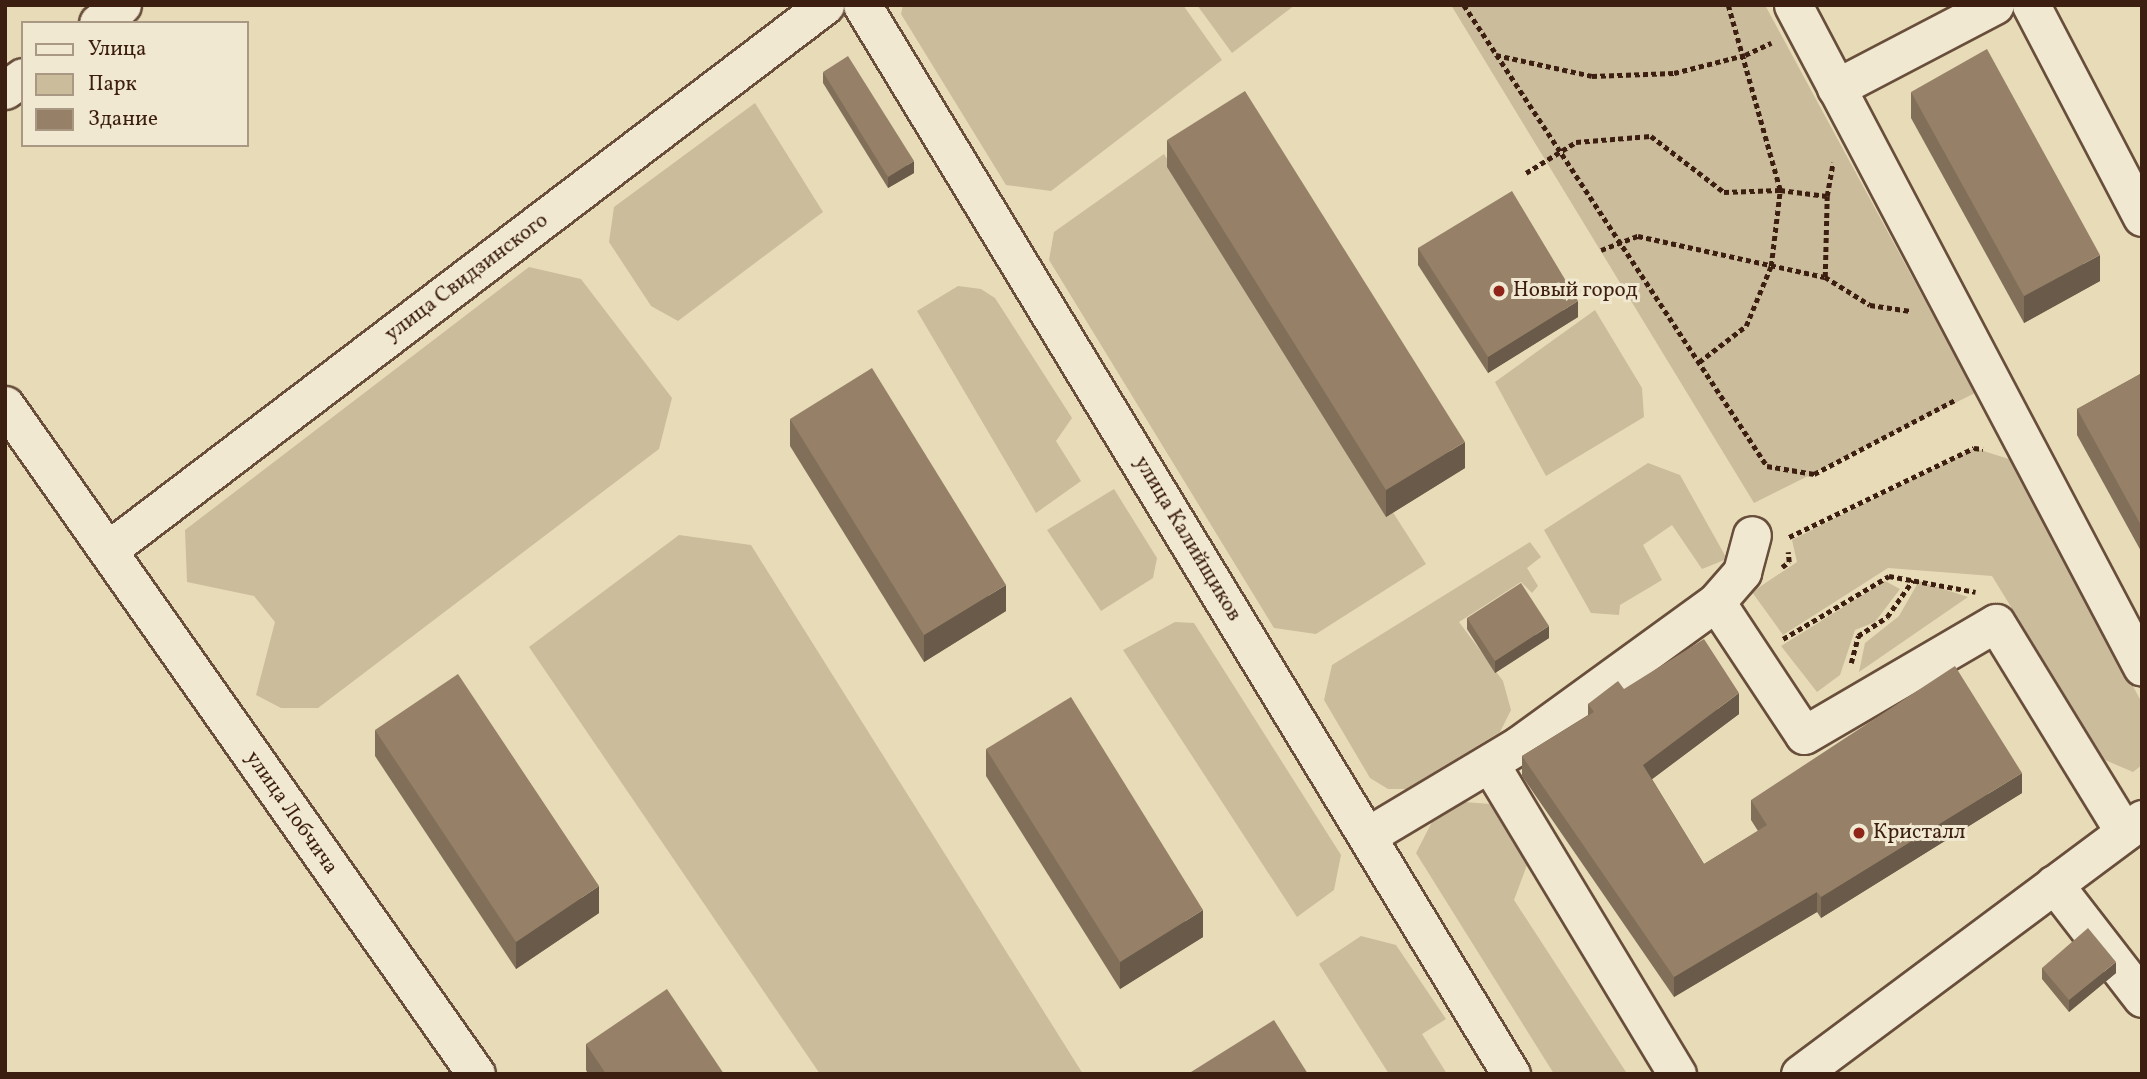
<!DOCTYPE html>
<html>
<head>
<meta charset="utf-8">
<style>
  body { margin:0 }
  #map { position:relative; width:2147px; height:1079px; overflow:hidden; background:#e8dcb8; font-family:Vollkorn,serif }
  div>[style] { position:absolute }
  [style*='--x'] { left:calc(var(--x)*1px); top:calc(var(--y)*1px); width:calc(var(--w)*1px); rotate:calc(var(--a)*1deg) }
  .green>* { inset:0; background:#cbbc9c }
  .path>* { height:4.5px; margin-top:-2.25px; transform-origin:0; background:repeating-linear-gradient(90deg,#3d1f11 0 5px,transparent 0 8.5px) }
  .roads { filter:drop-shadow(2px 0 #684e3b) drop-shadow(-2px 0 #684e3b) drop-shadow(0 2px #684e3b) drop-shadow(0 -2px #684e3b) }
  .minor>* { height:37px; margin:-18.5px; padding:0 18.5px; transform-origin:18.5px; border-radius:18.5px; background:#f0e8d1 }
  .wall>* { inset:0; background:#816f59 }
  .shaded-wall>* { inset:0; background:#695a49 }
  .building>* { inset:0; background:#968168 }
  .dots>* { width:19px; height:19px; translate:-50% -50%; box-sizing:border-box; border:4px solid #f0e8d1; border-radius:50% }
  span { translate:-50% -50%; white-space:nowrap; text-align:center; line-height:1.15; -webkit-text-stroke:6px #f0e8d1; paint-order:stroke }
  .street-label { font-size:21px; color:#3d1f11 }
  .poi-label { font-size:21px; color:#3d1f11 }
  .left { translate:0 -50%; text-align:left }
  .frame { position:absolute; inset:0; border:7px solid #3d1f11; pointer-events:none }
  .legend { position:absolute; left:21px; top:21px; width:228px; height:126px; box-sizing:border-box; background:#f0e8d1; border:2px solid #a89884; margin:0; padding:9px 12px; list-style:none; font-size:21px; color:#3d1f11 }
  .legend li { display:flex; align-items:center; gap:14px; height:35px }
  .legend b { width:35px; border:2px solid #a89884 }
</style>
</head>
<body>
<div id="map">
  <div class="green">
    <i style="clip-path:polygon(903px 5px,1183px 5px,1222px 60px,1051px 191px,1006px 185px,901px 14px)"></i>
    <i style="clip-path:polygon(1197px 5px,1295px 5px,1232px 53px)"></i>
    <i style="clip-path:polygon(1451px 5px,1765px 5px,1975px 393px,1754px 503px)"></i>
    <i style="clip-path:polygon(755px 103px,823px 212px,678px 321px,651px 306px,609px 242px,614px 207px)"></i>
    <i style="clip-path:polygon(1164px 154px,1426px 564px,1316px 634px,1274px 628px,1049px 260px,1054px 232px)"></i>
    <i style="clip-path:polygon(529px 267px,581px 279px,672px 398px,659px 449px,318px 708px,281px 708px,256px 695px,275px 622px,254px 596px,187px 582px,185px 530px)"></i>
    <i style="clip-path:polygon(958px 286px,981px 289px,995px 298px,1072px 418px,1056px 441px,1081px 481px,1036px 513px,917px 311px)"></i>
    <i style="clip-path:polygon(1595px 310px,1642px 388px,1644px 417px,1546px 476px,1495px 382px)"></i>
    <i style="clip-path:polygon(1974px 448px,2012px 460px,2142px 703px,2142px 765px,2133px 772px,2105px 760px,1992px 576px,1888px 568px,1783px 635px,1752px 592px,1797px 562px,1792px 540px)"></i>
    <i style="clip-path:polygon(1648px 463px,1680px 475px,1727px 559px,1702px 569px,1672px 525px,1643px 545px,1662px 580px,1620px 605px,1619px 615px,1591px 613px,1544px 530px)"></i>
    <i style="clip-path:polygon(1114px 489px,1157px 558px,1153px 578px,1101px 611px,1047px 530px)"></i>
    <i style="clip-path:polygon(679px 535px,751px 545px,1083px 1074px,820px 1074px,529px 647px)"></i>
    <i style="clip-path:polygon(1530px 542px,1541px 557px,1527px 568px,1538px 586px,1532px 593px,1521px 582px,1459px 622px,1503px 681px,1511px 710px,1500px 732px,1406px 789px,1388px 789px,1370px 778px,1324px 700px,1332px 665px)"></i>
    <i style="clip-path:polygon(1885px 581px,1900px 589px,1875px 622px,1855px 630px,1840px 675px,1817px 692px,1781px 646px)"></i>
    <i style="clip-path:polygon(1919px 581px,1968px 597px,1859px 672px,1865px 643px,1899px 616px)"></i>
    <i style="clip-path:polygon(1175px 622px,1194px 623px,1341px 855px,1334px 890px,1297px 917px,1123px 650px)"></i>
    <i style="clip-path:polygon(1465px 802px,1490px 804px,1527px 865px,1514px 900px,1626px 1072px,1654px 1074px,1554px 1074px,1416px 853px,1432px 822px)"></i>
    <i style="clip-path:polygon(1361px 936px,1396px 945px,1446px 1019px,1422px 1034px,1447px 1074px,1389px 1074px,1319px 964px)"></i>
  </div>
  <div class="path">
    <i style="--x:1464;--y:5;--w:552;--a:56.68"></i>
    <i style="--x:1767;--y:466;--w:48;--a:9.7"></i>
    <i style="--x:1814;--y:474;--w:161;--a:-27.7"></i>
    <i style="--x:1496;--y:55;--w:98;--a:12.3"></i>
    <i style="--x:1592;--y:76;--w:82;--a:-2.1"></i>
    <i style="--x:1674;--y:73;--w:73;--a:-14.2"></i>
    <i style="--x:1745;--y:55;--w:29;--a:-25"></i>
    <i style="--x:1526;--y:173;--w:59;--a:-31.8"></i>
    <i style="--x:1576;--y:142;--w:75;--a:-4.6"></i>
    <i style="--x:1651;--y:136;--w:92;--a:37.5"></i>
    <i style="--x:1724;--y:192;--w:56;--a:-2"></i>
    <i style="--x:1780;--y:190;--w:47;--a:7.3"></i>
    <i style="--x:1601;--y:250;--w:40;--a:-21"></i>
    <i style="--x:1638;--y:236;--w:191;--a:12.4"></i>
    <i style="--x:1825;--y:277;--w:53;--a:31.9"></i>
    <i style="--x:1870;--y:305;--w:41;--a:8.3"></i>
    <i style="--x:1825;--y:277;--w:81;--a:-88.6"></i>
    <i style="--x:1827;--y:196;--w:34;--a:-80"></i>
    <i style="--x:1699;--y:362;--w:59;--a:-37.5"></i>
    <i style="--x:1746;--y:326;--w:65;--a:-67.4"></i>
    <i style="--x:1771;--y:266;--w:77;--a:-83.2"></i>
    <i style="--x:1780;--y:190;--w:192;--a:-105.7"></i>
    <i style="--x:1789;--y:537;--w:205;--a:-25.7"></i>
    <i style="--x:1974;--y:448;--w:9;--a:6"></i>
    <i style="--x:1782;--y:567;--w:9;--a:-36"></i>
    <i style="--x:1789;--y:562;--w:10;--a:-96"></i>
    <i style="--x:1783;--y:639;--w:123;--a:-30.7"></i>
    <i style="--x:1889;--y:576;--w:88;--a:10.4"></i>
    <i style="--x:1851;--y:663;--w:28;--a:-75"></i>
    <i style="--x:1858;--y:636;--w:35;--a:-33"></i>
    <i style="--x:1887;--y:617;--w:45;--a:-54.9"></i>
  </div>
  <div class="roads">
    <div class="minor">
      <i style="--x:862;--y:5;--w:1251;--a:58.74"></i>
      <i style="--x:1793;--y:5;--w:748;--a:62.2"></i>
      <i style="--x:2031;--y:5;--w:239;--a:62.4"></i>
      <i style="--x:98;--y:23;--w:30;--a:-37"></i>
      <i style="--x:1836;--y:88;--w:179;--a:-27.6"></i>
      <i style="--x:5;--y:90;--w:22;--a:-36"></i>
      <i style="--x:5;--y:405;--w:818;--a:54.85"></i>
      <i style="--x:108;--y:550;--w:901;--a:-37.24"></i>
      <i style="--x:1716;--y:602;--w:159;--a:56.5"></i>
      <i style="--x:1804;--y:735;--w:222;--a:-30.3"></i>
      <i style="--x:1996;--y:623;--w:245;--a:58.5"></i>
      <i style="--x:1490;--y:764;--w:362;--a:58.9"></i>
      <i style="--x:1367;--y:836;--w:177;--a:-30.9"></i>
      <i style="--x:1519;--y:745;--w:243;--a:-36"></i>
      <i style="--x:1716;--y:602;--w:40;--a:-49"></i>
      <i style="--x:1742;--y:572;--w:38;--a:-75"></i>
      <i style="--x:2054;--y:884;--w:144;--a:52.3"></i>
      <i style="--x:1800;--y:1074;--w:427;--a:-36.7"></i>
    </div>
  </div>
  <div class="wall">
    <i style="clip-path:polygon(823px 72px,914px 173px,888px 188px,823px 83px)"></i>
    <i style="clip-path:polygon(1911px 92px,2100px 281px,2024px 323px,1911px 118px)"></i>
    <i style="clip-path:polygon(1167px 140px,1465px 468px,1386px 517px,1167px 167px)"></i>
    <i style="clip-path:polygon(1418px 248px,1578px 317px,1488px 373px,1418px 265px)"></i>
    <i style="clip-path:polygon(2142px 373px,2142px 553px,2077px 435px,2077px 409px)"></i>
    <i style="clip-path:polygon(790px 419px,1006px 611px,924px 662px,790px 446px)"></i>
    <i style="clip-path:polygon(1467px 618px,1549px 638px,1495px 673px,1467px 629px)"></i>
    <i style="clip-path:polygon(1624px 689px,1739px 714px,1652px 779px,1704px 864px,1758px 831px,1751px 820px,1751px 800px,2022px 793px,1821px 918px,1817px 912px,1674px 997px,1522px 776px,1522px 756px,1588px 715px,1588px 704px)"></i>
    <i style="clip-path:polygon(375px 730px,599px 913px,516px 969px,375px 756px)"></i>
    <i style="clip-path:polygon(986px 749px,1203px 937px,1120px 989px,986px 776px)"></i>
    <i style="clip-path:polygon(2042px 968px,2116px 973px,2069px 1012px,2042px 979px)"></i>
    <i style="clip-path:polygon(586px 1044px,724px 1074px,588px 1074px,586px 1070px)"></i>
  </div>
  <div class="shaded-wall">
    <i style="clip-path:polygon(914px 161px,914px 173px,888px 188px,888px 177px)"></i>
    <i style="clip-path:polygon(2100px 255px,2100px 281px,2024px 323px,2024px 296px)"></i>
    <i style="clip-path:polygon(1578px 301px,1578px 317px,1488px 373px,1488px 357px)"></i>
    <i style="clip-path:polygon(1465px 442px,1465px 468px,1386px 517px,1386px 490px)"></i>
    <i style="clip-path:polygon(1006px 585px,1006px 611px,924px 662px,924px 635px)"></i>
    <i style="clip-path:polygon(1549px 626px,1549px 638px,1495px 673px,1495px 661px)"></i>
    <i style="clip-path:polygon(1739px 693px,1739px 714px,1643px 786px,1643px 765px)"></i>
    <i style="clip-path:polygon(2022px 773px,2022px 793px,1821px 918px,1821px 897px)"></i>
    <i style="clip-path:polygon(599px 886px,599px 913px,516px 969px,516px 942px)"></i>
    <i style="clip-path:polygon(1817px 892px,1817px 912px,1674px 997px,1674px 977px)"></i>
    <i style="clip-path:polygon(1203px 910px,1203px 937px,1120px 989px,1120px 962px)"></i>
    <i style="clip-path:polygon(2116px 962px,2116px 973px,2069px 1012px,2069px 1000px)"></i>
  </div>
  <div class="building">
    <i style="clip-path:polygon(1987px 49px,2100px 255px,2024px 296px,1911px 92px)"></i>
    <i style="clip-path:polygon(848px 56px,914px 161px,888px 177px,823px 72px)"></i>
    <i style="clip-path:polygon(1245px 91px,1465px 442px,1386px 490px,1167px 140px)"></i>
    <i style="clip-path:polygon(1512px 191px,1578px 301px,1488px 357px,1418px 248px)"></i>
    <i style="clip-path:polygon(872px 368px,1006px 585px,924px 635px,790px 419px)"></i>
    <i style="clip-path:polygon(2142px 373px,2142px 527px,2077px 409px)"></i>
    <i style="clip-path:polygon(1521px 583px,1549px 626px,1495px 661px,1467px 618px)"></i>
    <i style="clip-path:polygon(1704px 639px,1739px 693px,1643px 765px,1704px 864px,1767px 825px,1751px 800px,1955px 666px,2022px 773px,1821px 897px,1817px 892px,1674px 977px,1522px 756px,1594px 712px,1588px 704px,1618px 681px,1624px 689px)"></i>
    <i style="clip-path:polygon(458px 674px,599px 886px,516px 942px,375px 730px)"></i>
    <i style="clip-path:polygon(1071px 697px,1203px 910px,1120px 962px,986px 749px)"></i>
    <i style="clip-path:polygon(2088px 928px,2116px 962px,2069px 1000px,2042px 968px)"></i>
    <i style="clip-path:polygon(667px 989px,724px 1074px,606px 1074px,586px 1044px)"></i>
    <i style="clip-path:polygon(1274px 1020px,1308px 1074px,1192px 1074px,1191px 1072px)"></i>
  </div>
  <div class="dots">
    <i style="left:1499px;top:291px;background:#8f2418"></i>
    <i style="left:1859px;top:833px;background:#8f2418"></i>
  </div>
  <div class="street-label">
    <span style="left:467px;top:278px;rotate:-37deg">улица Свидзинского</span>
    <span style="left:1187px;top:539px;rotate:59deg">улица Калийщиков</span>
    <span style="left:291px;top:813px;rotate:55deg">улица Лобчича</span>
  </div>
  <div class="poi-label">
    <span class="left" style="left:1513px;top:291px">Новый город</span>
    <span class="left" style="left:1873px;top:833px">Кристалл</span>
  </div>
  <div class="frame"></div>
  <ul class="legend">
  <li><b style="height:9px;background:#f0e8d1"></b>Улица</li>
  <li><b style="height:19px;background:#cbbc9c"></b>Парк</li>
  <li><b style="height:19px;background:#968168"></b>Здание</li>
  </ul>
</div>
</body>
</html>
